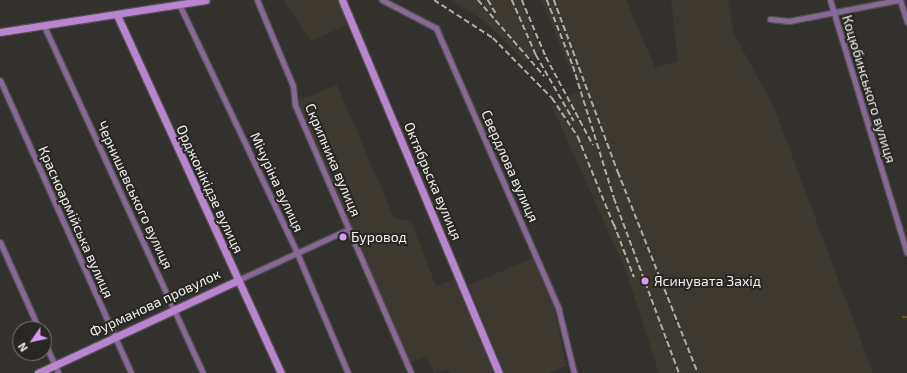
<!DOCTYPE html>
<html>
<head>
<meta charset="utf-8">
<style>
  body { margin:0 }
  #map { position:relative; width:907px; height:373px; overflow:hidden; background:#33312e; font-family:"Exo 2",sans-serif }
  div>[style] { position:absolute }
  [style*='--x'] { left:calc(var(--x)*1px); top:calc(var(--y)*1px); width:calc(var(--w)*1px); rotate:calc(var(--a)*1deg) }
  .built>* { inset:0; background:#3d3930 }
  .stream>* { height:1.5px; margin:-0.75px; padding:0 0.75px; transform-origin:0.75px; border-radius:0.75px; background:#735706 }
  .roads { filter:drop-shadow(1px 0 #514f4d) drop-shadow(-1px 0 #514f4d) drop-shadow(0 1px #514f4d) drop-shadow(0 -1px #514f4d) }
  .street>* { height:5px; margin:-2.5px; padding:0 2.5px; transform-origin:2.5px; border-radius:2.5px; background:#886897 }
  .secondary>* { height:7px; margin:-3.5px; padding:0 3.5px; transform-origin:3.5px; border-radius:3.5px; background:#b985d1 }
  .rail>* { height:1.5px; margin-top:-0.75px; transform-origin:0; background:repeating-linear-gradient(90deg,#afaeab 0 6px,transparent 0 9px) }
  .dots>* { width:11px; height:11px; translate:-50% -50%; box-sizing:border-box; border:2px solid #292724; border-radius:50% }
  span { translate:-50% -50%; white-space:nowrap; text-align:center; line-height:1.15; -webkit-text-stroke:4px #292724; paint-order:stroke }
  .street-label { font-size:14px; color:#f0efed }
  .poi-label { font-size:14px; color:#f0efed }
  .left { translate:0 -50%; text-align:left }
  .north { position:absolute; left:12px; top:321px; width:40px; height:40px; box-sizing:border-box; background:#292724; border:1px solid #797774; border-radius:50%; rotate:236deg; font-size:11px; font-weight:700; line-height:16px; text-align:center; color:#f0efed }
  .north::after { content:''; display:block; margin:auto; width:14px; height:18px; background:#d99af7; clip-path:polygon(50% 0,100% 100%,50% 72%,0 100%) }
</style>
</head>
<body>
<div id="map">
  <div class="built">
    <i style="clip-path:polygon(283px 0,339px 0,349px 24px,311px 41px)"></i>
    <i style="clip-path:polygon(451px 0,521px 0,541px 50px,524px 61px,483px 20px)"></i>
    <i style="clip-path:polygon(541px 0,626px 0,655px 68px,678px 61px,671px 0,728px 0,734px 34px,774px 107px,873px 373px,659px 373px,626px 271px,552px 106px,579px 90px)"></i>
    <i style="clip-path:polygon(337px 85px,394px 218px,411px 222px,436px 286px,455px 279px,493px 373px,450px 373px,448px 369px,434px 373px,426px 356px,409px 363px,296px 102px)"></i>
    <i style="clip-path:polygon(534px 258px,555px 310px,566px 366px,549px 373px,504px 373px,468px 285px)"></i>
  </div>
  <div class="stream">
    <i style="--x:903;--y:317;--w:4;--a:0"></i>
  </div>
  <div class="roads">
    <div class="street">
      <i style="--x:257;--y:0;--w:93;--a:67.3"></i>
      <i style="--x:293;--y:86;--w:19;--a:84"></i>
      <i style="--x:295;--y:105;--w:292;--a:66.6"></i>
      <i style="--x:382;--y:0;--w:61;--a:27.4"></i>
      <i style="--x:436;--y:28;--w:305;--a:66.4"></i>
      <i style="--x:558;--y:307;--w:68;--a:76.4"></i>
      <i style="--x:830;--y:0;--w:264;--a:73.1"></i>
      <i style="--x:900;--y:0;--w:23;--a:72"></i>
      <i style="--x:179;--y:4;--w:276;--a:64.6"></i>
      <i style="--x:297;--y:253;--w:130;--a:67"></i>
      <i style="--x:770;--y:19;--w:19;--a:6"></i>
      <i style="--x:789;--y:21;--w:111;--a:-10.9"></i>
      <i style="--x:44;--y:26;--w:382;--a:65.4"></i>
      <i style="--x:0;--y:80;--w:321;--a:65.9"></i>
      <i style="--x:0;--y:242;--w:95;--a:65.9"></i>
      <i style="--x:238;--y:280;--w:122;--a:-24.7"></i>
      <i style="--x:44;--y:341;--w:35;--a:66"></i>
    </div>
    <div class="secondary">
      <i style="--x:342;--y:0;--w:405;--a:67.2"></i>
      <i style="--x:117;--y:15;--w:394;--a:65.4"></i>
      <i style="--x:0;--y:32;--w:208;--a:-8.8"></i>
      <i style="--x:38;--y:373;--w:221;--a:-24.9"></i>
    </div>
  </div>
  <div class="rail">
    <i style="--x:434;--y:0;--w:70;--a:32.8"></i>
    <i style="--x:493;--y:38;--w:84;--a:45.5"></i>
    <i style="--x:552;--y:98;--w:47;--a:56.3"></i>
    <i style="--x:578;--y:137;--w:100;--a:67.8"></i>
    <i style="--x:478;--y:0;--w:101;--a:49"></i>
    <i style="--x:488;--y:0;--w:16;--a:60"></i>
    <i style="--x:512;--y:0;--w:60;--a:66.4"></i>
    <i style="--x:536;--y:55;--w:76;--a:60.1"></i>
    <i style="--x:522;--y:0;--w:62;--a:67.2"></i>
    <i style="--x:546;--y:57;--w:100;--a:61.9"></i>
    <i style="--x:547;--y:0;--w:71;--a:68.5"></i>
    <i style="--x:573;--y:66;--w:138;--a:72.7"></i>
    <i style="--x:614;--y:198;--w:187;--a:69.6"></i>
    <i style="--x:554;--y:0;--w:184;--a:69.6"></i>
    <i style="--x:618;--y:172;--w:216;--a:68.3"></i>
    <i style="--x:614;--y:224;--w:57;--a:69.3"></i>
  </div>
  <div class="dots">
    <i style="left:343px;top:237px;background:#d99af7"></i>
    <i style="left:645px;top:281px;background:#d99af7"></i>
  </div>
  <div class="street-label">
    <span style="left:869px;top:89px;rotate:73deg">Коцюбинського вулиця</span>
    <span style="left:333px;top:160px;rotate:67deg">Скрипника вулиця</span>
    <span style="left:510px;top:166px;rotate:66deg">Свердлова вулиця</span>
    <span style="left:433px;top:181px;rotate:67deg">Октябрьска вулиця</span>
    <span style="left:277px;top:182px;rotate:65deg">Мічуріна вулиця</span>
    <span style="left:210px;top:189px;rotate:65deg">Орджонікідзе вулиця</span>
    <span style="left:135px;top:195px;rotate:65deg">Чернишевського вулиця</span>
    <span style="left:76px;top:222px;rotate:66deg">Красноармійська вулиця</span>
    <span style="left:155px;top:303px;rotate:-25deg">Фурманова провулок</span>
  </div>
  <div class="poi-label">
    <span class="left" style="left:351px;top:237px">Буровод</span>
    <span class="left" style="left:654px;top:281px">Ясинувата Захід</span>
  </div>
  <div class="north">N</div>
</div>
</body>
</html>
